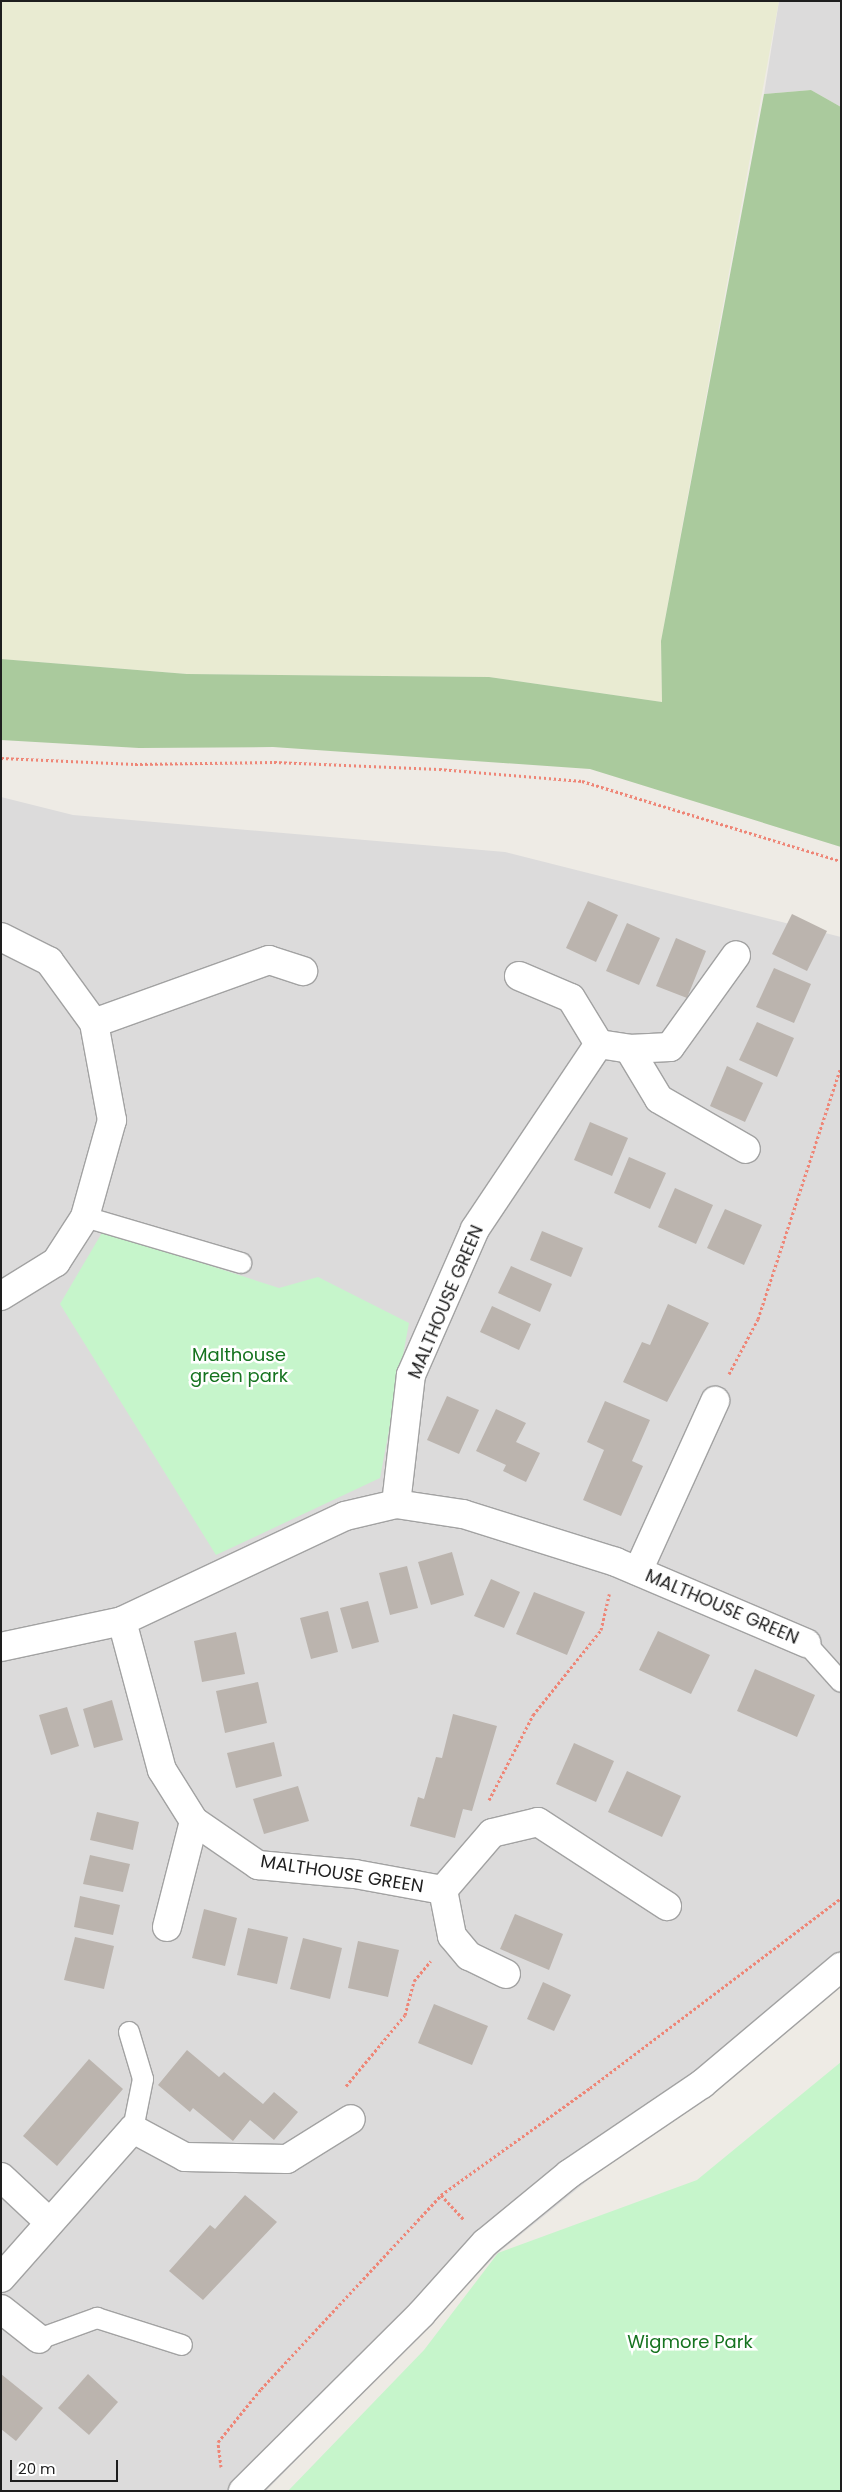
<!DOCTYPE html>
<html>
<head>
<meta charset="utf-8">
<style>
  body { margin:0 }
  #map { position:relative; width:842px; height:2492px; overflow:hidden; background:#eeebe5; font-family:Poppins,sans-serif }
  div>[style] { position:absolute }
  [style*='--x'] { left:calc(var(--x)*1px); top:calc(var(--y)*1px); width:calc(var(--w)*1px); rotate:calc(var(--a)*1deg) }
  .residential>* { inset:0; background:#dcdbdb }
  .farmland>* { inset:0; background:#e9ebd2 }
  .forest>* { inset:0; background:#aaca9d }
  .park>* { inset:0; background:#c6f5cb }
  .building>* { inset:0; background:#bbb4ae }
  .path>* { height:3px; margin-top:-1.5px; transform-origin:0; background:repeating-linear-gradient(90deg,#ee8677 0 2.5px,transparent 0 5px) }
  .roads { filter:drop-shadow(1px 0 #a2a2a2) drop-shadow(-1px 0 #a2a2a2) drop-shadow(0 1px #a2a2a2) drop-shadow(0 -1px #a2a2a2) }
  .service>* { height:20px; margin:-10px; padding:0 10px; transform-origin:10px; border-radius:10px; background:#fff }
  .minor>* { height:28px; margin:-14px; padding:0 14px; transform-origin:14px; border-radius:14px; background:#fff }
  .tertiary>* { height:28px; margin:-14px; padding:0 14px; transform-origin:14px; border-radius:14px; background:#fff }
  span { translate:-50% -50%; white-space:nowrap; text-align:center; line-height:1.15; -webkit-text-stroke:5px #fff; paint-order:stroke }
  .street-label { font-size:18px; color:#1e1e1e }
  .park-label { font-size:18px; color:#15731f }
  .frame { position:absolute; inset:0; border:2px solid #1e1e1e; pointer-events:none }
  .scale { position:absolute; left:10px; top:2460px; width:108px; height:22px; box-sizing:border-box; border:2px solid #1e1e1e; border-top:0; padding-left:6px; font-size:15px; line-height:18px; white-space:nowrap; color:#1e1e1e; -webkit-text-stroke:4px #fff; paint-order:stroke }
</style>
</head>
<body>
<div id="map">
  <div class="residential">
    <i style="clip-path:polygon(779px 1px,841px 1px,841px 107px,811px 90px,764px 94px)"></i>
    <i style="clip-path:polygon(1px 797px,73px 815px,505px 852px,841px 937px,841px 1975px,498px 2253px,266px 2491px,1px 2491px)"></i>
  </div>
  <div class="farmland">
    <i style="clip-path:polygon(1px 1px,779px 1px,661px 641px,662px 702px,489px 677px,187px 674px,1px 659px)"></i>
  </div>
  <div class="forest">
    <i style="clip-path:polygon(811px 90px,841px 107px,841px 847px,590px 769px,273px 747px,139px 748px,1px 740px,1px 659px,187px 674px,489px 677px,662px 702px,661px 641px,764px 94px)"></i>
  </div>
  <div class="park">
    <i style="clip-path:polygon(103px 1231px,279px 1288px,318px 1277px,409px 1323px,380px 1478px,216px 1555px,60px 1304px)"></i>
    <i style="clip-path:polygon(841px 2062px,841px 2491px,288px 2491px,424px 2350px,498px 2253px,697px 2180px)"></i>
  </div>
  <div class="building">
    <i style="clip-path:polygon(588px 901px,618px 915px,596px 962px,566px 948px)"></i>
    <i style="clip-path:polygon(792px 914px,827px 931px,807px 971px,772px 954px)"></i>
    <i style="clip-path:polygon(627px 923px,660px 938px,639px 985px,606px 971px)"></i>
    <i style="clip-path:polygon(676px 938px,706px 951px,687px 998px,656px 986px)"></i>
    <i style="clip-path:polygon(774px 968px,811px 984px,794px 1023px,756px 1007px)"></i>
    <i style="clip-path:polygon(757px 1022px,794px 1038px,777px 1077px,739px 1060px)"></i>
    <i style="clip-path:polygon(727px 1066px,763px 1083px,745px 1122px,710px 1106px)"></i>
    <i style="clip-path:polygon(590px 1122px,628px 1138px,612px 1176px,574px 1160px)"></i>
    <i style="clip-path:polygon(629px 1157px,666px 1173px,650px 1209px,614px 1193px)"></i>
    <i style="clip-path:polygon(675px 1188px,713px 1205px,696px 1244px,658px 1227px)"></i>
    <i style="clip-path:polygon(725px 1209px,762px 1225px,744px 1265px,707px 1248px)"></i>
    <i style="clip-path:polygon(542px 1231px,583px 1248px,571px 1277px,530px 1260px)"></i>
    <i style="clip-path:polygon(511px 1266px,552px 1284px,540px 1312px,498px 1293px)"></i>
    <i style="clip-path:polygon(668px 1304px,709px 1323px,667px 1402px,623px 1382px,642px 1342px,650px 1345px)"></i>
    <i style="clip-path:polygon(492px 1306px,531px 1324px,519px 1350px,480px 1332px)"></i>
    <i style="clip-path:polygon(447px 1396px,479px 1410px,459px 1454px,427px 1440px)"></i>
    <i style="clip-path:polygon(605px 1401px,650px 1420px,632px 1461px,643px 1466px,621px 1516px,583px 1500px,604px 1450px,587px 1442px)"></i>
    <i style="clip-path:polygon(496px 1409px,526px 1423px,516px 1442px,540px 1453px,526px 1482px,503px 1471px,506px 1465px,476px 1451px)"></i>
    <i style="clip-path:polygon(452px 1552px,464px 1595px,431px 1605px,418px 1562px)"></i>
    <i style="clip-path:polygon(407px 1566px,418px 1608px,390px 1615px,379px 1573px)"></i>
    <i style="clip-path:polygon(491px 1579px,520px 1592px,504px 1628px,474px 1616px)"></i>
    <i style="clip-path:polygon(534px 1592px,585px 1612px,567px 1655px,516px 1634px)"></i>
    <i style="clip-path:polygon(368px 1601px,379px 1642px,352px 1649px,340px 1608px)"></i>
    <i style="clip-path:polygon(328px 1611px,338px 1652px,311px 1659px,300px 1618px)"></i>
    <i style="clip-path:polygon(658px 1631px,710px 1655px,691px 1694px,639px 1670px)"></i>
    <i style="clip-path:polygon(236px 1632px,245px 1674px,202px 1682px,194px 1641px)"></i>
    <i style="clip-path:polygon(755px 1669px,815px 1695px,797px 1737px,737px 1711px)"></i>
    <i style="clip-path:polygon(258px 1682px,267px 1723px,225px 1733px,216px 1691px)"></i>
    <i style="clip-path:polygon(112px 1700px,123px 1740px,94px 1748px,83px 1709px)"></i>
    <i style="clip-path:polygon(67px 1707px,79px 1746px,51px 1755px,39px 1715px)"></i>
    <i style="clip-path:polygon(453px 1714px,497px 1726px,472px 1811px,463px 1809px,455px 1838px,410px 1826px,418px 1797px,424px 1799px,436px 1757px,442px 1758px)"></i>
    <i style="clip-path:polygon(274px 1742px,282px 1776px,236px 1788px,227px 1753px)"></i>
    <i style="clip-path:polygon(574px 1743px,614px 1761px,596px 1802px,556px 1784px)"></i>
    <i style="clip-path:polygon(627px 1771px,681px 1796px,662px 1837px,608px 1812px)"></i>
    <i style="clip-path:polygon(298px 1786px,309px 1821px,264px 1834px,253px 1799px)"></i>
    <i style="clip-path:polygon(97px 1812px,139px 1822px,133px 1850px,90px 1840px)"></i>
    <i style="clip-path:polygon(90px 1855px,130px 1864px,123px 1892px,83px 1884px)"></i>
    <i style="clip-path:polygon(80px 1896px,120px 1905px,113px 1935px,74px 1927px)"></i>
    <i style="clip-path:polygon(204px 1909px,237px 1918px,225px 1966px,192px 1958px)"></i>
    <i style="clip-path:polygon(515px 1914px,563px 1934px,549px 1970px,500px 1949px)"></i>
    <i style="clip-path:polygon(248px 1928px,288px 1937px,277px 1984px,237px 1975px)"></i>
    <i style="clip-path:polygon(75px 1937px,114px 1946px,104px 1989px,64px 1980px)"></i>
    <i style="clip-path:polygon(303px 1938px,342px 1948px,330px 1999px,290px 1989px)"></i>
    <i style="clip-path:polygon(358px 1941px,399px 1950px,388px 1997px,348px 1988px)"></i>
    <i style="clip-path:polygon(543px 1982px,571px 1995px,554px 2031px,527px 2019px)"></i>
    <i style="clip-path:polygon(434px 2004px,488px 2026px,472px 2065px,418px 2043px)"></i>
    <i style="clip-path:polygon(187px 2050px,219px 2077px,224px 2072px,263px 2104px,274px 2092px,298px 2112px,274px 2140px,250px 2120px,233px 2141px,193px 2108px,190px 2112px,158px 2085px)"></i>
    <i style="clip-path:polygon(89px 2059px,123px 2089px,57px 2166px,23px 2136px)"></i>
    <i style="clip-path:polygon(245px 2195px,277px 2222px,203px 2300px,169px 2271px,210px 2225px,215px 2229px)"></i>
    <i style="clip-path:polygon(1px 2374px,43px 2408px,16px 2441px,1px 2429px)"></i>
    <i style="clip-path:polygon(88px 2374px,118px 2402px,89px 2435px,58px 2408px)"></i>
  </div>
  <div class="path">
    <i style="--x:1;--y:758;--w:134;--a:2.6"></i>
    <i style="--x:135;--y:764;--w:139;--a:-0.8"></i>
    <i style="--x:274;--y:762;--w:165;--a:2.4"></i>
    <i style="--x:439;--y:769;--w:144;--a:4.8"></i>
    <i style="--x:582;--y:781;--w:271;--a:17.2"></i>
    <i style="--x:729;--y:1374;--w:62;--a:-62.2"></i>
    <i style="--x:758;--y:1319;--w:265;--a:-71.8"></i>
    <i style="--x:489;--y:1800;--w:96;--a:-62.6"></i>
    <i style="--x:533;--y:1715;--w:109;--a:-51.3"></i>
    <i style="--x:601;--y:1630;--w:37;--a:-77"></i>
    <i style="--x:346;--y:2086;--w:92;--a:-50.3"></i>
    <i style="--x:405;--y:2015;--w:35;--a:-75"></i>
    <i style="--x:414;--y:1981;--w:26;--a:-50"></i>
    <i style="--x:441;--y:2195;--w:33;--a:47"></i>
    <i style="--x:221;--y:2467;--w:25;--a:-97"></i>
    <i style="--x:218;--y:2442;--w:68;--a:-50.9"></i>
    <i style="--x:261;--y:2389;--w:265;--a:-47.1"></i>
    <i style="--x:441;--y:2195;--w:183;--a:-35.7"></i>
    <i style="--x:590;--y:2088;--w:315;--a:-37.1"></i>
  </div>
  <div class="roads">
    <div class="service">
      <i style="--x:85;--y:1217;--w:163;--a:16.4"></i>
      <i style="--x:806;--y:1643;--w:52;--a:48.1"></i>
      <i style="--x:129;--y:2032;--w:49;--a:73.4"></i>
      <i style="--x:143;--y:2079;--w:51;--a:101.3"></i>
      <i style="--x:39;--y:2339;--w:62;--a:-19.9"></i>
      <i style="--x:97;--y:2318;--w:89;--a:17.6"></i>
    </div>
    <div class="minor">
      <i style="--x:1;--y:937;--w:54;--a:26.6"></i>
      <i style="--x:49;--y:961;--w:77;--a:54"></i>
      <i style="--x:94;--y:1023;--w:99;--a:79.5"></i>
      <i style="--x:112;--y:1120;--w:101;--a:105.6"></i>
      <i style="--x:85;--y:1217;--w:54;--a:122.8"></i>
      <i style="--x:56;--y:1262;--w:65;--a:148.3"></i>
      <i style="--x:519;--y:976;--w:56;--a:22.9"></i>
      <i style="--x:571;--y:998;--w:54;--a:58.7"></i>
      <i style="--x:599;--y:1044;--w:30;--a:9"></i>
      <i style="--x:629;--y:1049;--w:58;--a:59"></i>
      <i style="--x:659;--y:1099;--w:100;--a:29.9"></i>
      <i style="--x:94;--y:1023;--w:186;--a:-19.8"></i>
      <i style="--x:269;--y:960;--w:36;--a:18"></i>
      <i style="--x:629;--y:1049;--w:41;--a:-2.8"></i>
      <i style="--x:670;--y:1047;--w:113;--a:-54.3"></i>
      <i style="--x:396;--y:1504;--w:130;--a:-83.4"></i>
      <i style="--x:411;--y:1375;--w:159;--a:-66.3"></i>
      <i style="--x:475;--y:1229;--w:223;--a:-56.2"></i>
      <i style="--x:638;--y:1571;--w:187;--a:-65.6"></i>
      <i style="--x:122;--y:1621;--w:246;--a:-25.2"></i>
      <i style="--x:345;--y:1516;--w:52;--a:-13.2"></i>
      <i style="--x:396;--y:1504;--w:68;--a:8.5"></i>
      <i style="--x:463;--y:1514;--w:160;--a:17.4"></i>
      <i style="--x:616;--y:1562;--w:207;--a:23.1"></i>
      <i style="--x:1;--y:1647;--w:124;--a:-12.1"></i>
      <i style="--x:122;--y:1621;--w:154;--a:75"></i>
      <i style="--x:162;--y:1770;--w:60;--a:57.9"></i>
      <i style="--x:194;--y:1821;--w:78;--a:34.5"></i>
      <i style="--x:258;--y:1865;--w:97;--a:5.3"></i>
      <i style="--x:355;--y:1874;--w:89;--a:10.3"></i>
      <i style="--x:443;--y:1890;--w:75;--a:-49.3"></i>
      <i style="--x:492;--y:1833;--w:47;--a:-13.4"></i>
      <i style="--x:538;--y:1822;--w:154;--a:33.1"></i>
      <i style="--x:443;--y:1890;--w:47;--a:78.9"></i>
      <i style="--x:452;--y:1936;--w:26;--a:50"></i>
      <i style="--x:469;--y:1956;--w:41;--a:25.9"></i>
      <i style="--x:167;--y:1927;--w:109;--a:-75.7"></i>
      <i style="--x:1;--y:2177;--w:64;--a:43.1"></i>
      <i style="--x:1;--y:2278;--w:199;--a:-48.5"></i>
      <i style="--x:133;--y:2129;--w:59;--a:28.3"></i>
      <i style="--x:185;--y:2157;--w:102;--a:1.1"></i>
      <i style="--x:287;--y:2159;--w:75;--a:-32"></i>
      <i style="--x:1;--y:2309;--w:48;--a:38.3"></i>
    </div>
    <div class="tertiary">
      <i style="--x:243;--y:2491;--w:251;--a:-44.8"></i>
      <i style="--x:421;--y:2314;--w:96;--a:-48"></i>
      <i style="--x:485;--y:2243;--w:109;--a:-39.4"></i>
      <i style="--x:569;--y:2174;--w:161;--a:-34.1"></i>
      <i style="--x:702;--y:2084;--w:182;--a:-40.1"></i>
    </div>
  </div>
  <div class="street-label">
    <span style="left:446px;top:1302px;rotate:-67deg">MALTHOUSE GREEN</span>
    <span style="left:722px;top:1607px;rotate:23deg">MALTHOUSE GREEN</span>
    <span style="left:342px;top:1874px;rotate:9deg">MALTHOUSE GREEN</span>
  </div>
  <div class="park-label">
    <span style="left:239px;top:1366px">Malthouse<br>green park</span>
    <span style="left:690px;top:2342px">Wigmore Park</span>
  </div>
  <div class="frame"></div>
  <div class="scale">20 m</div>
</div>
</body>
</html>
